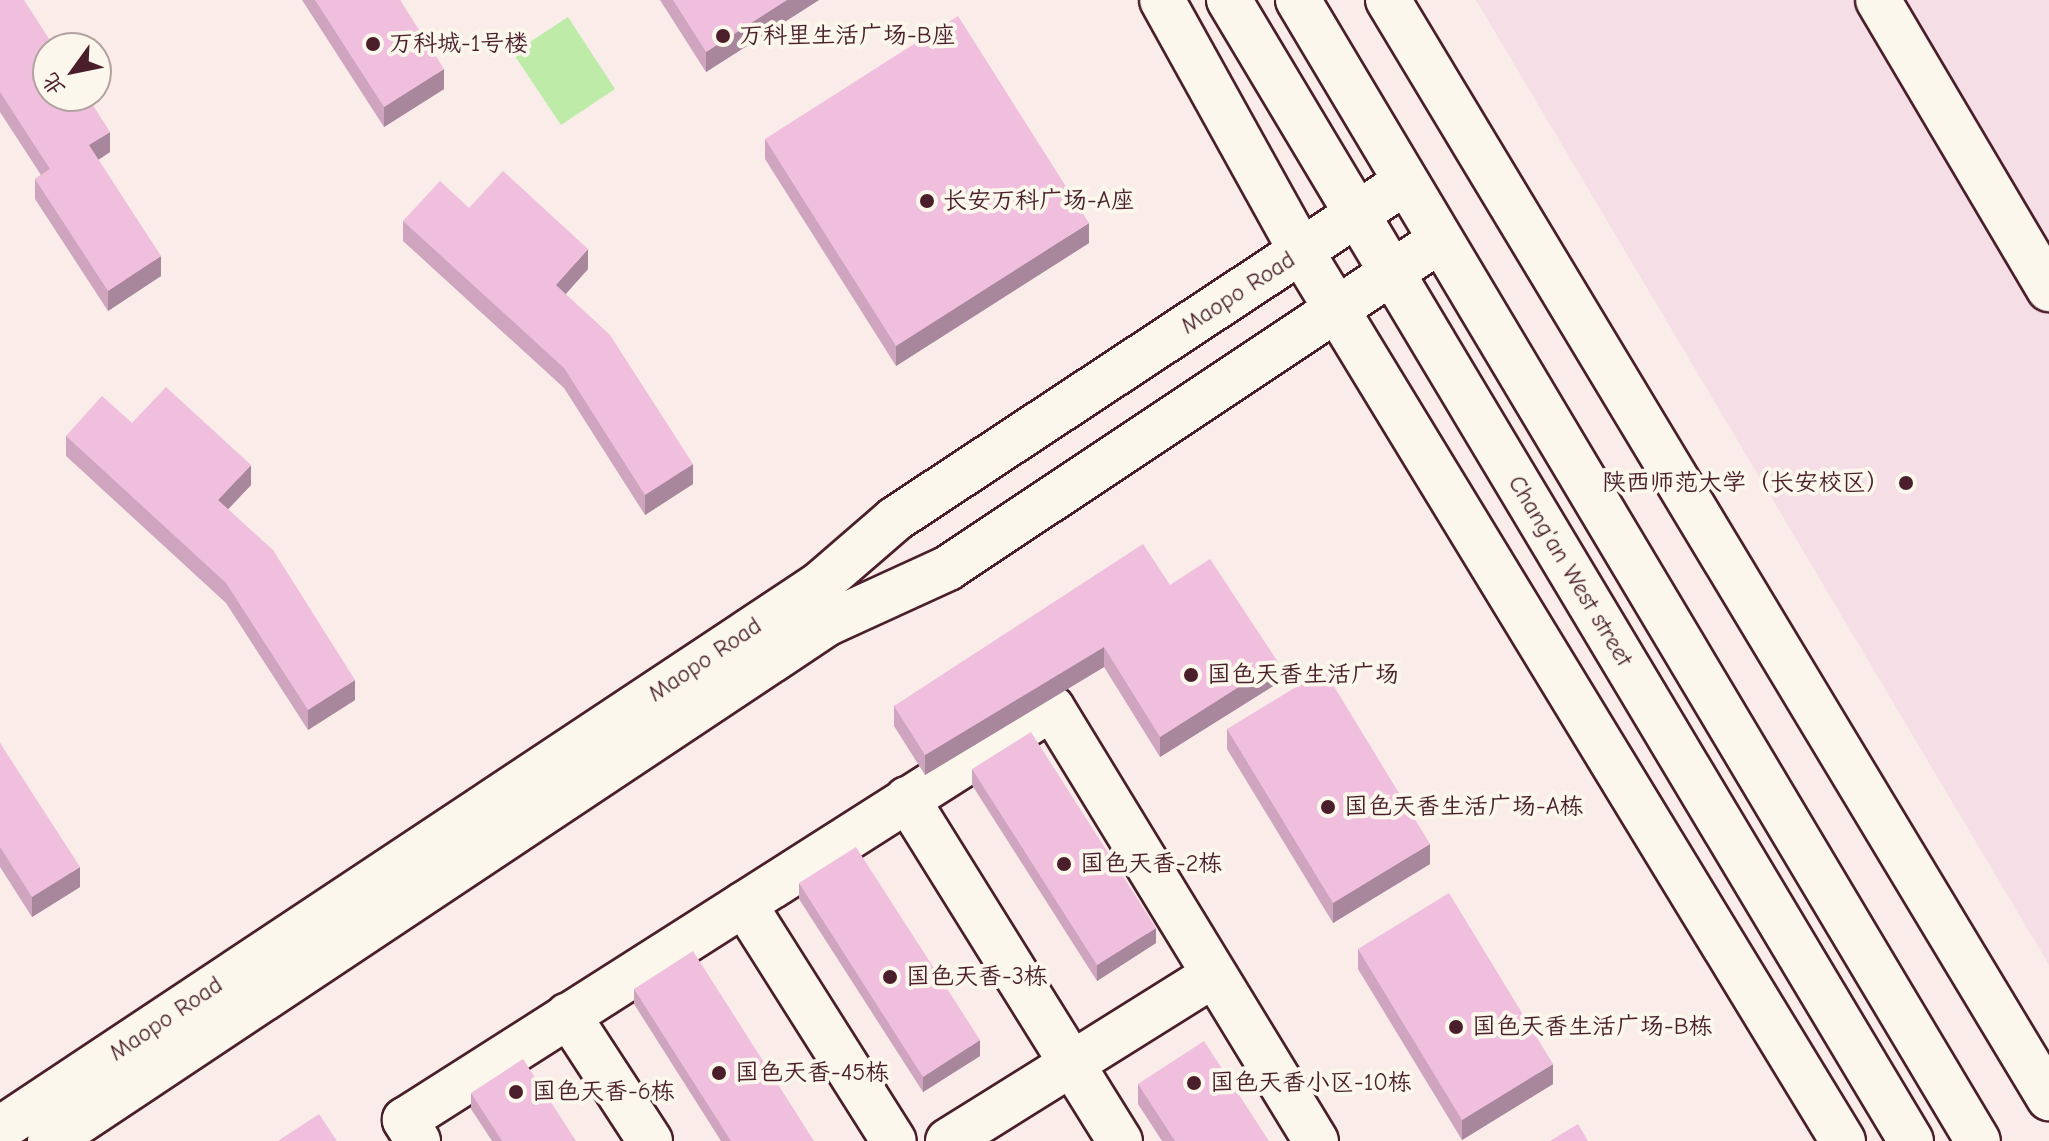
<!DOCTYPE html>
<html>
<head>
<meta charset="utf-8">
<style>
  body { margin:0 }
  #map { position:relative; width:2049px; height:1141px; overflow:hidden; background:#f9ece9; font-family:"Comic Neue","LXGW WenKai TC",sans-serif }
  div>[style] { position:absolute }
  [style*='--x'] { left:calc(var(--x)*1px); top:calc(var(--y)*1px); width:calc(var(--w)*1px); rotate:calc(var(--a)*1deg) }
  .built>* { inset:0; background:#f6dee6 }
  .green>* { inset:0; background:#beeba8 }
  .roads { filter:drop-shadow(2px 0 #4a1f2b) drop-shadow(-2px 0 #4a1f2b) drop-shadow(0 2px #4a1f2b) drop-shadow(0 -2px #4a1f2b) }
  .minor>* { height:44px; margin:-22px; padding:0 22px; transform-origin:22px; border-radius:22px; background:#fbf7ec }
  .major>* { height:44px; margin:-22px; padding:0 22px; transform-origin:22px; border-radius:22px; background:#fbf7ec }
  .wall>* { inset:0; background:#cea4bf }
  .shaded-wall>* { inset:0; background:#a8869b }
  .building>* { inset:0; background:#f0bfde }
  .dots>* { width:22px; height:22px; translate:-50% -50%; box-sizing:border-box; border:4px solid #fbf7ec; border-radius:50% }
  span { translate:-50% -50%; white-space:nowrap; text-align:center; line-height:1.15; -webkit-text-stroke:8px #fbf7ec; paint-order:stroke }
  .poi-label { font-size:24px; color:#4a1f2b }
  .left { translate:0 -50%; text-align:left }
  .right { translate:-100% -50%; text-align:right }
  .street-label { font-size:24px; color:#4a1f2b }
  .north { position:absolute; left:32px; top:32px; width:80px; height:80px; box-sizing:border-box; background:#fbf7ec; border:2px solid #b4a19f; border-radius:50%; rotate:237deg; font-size:22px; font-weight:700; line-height:32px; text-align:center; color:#4a1f2b }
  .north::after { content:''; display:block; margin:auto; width:28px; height:36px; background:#4a1f2b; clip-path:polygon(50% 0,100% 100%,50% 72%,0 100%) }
</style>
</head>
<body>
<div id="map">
  <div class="built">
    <i style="clip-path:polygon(1476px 0,2049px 0,2049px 965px)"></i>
  </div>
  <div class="green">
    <i style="clip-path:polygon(568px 17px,615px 89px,561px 125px,513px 53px)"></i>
  </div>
  <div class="roads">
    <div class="minor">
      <i style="--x:1878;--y:0;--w:336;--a:59.4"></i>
      <i style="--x:907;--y:799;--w:403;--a:58.1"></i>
      <i style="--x:744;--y:904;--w:280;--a:57.7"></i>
      <i style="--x:568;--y:1015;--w:150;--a:56.9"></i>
      <i style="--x:0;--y:1129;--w:985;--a:-33.61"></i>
      <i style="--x:820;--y:584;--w:99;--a:-40.9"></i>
      <i style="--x:895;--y:519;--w:610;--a:-33.43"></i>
      <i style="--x:50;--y:1141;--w:935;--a:-33.66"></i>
      <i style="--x:828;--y:623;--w:132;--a:-24.6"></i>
      <i style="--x:948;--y:568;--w:590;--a:-33.66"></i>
      <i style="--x:418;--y:1141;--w:25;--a:-122"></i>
      <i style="--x:405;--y:1120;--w:767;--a:-32.49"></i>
      <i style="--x:1052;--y:708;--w:507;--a:58.63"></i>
      <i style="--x:948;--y:1141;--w:311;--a:-32"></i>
    </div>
    <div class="major">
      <i style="--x:1162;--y:0;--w:287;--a:61"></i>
      <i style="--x:1301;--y:251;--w:1042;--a:58.66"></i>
      <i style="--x:1229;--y:0;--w:1329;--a:59.13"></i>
      <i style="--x:1298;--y:0;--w:1328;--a:59.21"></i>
      <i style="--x:1388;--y:0;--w:1282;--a:58.95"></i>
    </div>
  </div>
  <div class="wall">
    <i style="clip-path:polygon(0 0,110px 152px,98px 160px,161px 276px,108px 311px,35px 199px,35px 179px,41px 175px,0 112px)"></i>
    <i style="clip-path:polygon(302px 0,400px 0,444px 89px,384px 127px)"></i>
    <i style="clip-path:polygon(660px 0,819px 0,706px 72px)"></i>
    <i style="clip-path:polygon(765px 139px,1089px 243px,896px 366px,765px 159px)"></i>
    <i style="clip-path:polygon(469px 208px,588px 269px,565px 294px,693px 484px,645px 515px,564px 388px,403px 241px,403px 221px)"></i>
    <i style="clip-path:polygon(132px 423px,251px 485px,228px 509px,355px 700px,308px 730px,226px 603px,66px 456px,66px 436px)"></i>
    <i style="clip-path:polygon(1170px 585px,1278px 683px,1160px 757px,1104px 667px,925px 775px,894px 726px,894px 706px)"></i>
    <i style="clip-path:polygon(1227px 729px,1430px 864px,1333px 923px,1227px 749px)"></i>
    <i style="clip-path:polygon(0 743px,80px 887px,32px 917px,0 867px)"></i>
    <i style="clip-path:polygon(972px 769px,1156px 943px,1097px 981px,972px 785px)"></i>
    <i style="clip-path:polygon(799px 883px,980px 1056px,923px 1092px,799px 899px)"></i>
    <i style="clip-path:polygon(1358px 949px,1553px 1084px,1462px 1140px,1358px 969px)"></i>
    <i style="clip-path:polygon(634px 989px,814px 1141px,721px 1141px,634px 1004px)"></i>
    <i style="clip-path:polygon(1138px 1084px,1269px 1141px,1162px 1141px,1138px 1104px)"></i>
    <i style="clip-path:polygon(471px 1093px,576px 1141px,492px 1141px,471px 1109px)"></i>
  </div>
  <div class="shaded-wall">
    <i style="clip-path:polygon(787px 0,819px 0,706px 72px,706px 52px)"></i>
    <i style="clip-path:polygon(444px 69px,444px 89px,384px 127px,384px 107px)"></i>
    <i style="clip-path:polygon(110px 132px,110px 152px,89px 166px,89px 145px)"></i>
    <i style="clip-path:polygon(1089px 223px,1089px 243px,896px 366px,896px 346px)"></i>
    <i style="clip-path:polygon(588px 249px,588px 269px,556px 305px,556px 285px)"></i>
    <i style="clip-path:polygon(161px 256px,161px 276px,108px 311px,108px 291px)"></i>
    <i style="clip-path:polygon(693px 464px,693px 484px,645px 515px,645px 495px)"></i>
    <i style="clip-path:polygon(251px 465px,251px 485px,218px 520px,218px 500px)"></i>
    <i style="clip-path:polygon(1104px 647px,1104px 667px,925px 775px,925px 755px)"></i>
    <i style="clip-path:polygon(1278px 662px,1278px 683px,1160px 757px,1160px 737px)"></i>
    <i style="clip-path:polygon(355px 680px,355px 700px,308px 730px,308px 710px)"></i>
    <i style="clip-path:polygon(1430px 844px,1430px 864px,1333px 923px,1333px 903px)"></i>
    <i style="clip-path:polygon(80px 867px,80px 887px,32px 917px,32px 897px)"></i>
    <i style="clip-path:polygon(1156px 928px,1156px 943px,1097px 981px,1097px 965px)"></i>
    <i style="clip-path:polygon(980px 1040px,980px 1056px,923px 1092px,923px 1077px)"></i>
    <i style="clip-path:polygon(1553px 1064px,1553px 1084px,1462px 1140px,1462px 1120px)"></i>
  </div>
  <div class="building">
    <i style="clip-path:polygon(0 0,24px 0,55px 48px,48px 48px,48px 96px,87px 96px,110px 132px,89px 145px,161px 256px,108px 291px,35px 179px,50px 169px,0 92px)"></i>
    <i style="clip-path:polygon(315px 0,400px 0,444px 69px,384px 107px)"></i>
    <i style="clip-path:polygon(673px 0,787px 0,706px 52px)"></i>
    <i style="clip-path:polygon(958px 16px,1089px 223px,896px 346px,765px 139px)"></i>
    <i style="clip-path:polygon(503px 171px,588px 249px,556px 285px,610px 335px,693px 464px,645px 495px,564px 368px,403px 221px,440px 181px,469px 208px)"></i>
    <i style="clip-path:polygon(166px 387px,251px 465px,218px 500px,273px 550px,355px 680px,308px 710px,226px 583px,66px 436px,102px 396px,132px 423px)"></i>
    <i style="clip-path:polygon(1143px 544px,1170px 585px,1210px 559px,1278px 662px,1160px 737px,1104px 647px,925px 755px,894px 706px)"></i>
    <i style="clip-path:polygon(1324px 670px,1430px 844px,1333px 903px,1227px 729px)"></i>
    <i style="clip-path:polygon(1031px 732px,1156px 928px,1097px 965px,972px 769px)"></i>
    <i style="clip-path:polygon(0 743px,80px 867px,32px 897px,0 847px)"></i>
    <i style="clip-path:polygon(856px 847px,980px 1040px,923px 1077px,799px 883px)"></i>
    <i style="clip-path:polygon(1449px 893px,1553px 1064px,1462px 1120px,1358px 949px)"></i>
    <i style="clip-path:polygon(693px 951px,814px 1141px,731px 1141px,634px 989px)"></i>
    <i style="clip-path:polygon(1204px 1041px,1269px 1141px,1175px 1141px,1138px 1084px)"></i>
    <i style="clip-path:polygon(523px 1059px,576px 1141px,502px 1141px,471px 1093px)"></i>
    <i style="clip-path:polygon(319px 1114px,337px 1141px,278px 1141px)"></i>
    <i style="clip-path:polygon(1578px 1124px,1588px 1141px,1550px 1141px)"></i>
  </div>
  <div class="dots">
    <i style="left:723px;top:36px;background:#4a1f2b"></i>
    <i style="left:373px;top:44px;background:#4a1f2b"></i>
    <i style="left:927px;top:201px;background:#4a1f2b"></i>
    <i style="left:1906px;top:483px;background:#4a1f2b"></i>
    <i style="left:1191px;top:675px;background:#4a1f2b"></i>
    <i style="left:1328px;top:807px;background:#4a1f2b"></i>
    <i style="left:1064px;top:864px;background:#4a1f2b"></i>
    <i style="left:890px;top:977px;background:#4a1f2b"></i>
    <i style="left:1456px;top:1027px;background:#4a1f2b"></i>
    <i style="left:719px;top:1073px;background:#4a1f2b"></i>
    <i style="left:1194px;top:1083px;background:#4a1f2b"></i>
    <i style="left:516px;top:1092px;background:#4a1f2b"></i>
  </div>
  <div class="poi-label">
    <span class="left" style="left:739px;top:36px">万科里生活广场-B座</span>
    <span class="left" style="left:389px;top:44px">万科城-1号楼</span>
    <span class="left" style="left:943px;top:201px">长安万科广场-A座</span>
    <span class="right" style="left:1890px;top:483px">陕西师范大学（长安校区）</span>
    <span class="left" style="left:1207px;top:675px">国色天香生活广场</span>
    <span class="left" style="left:1344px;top:807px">国色天香生活广场-A栋</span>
    <span class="left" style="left:1080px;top:864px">国色天香-2栋</span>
    <span class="left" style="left:906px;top:977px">国色天香-3栋</span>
    <span class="left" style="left:1472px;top:1027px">国色天香生活广场-B栋</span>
    <span class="left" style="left:735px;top:1073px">国色天香-45栋</span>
    <span class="left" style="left:1210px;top:1083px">国色天香小区-10栋</span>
    <span class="left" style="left:532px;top:1092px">国色天香-6栋</span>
  </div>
  <div class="street-label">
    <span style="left:1238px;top:293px;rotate:-33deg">Maopo Road</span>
    <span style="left:1570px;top:571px;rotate:59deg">Chang'an West street</span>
    <span style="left:705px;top:660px;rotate:-34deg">Maopo Road</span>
    <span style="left:166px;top:1019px;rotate:-34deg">Maopo Road</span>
  </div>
  <div class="north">北</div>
</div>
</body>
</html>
